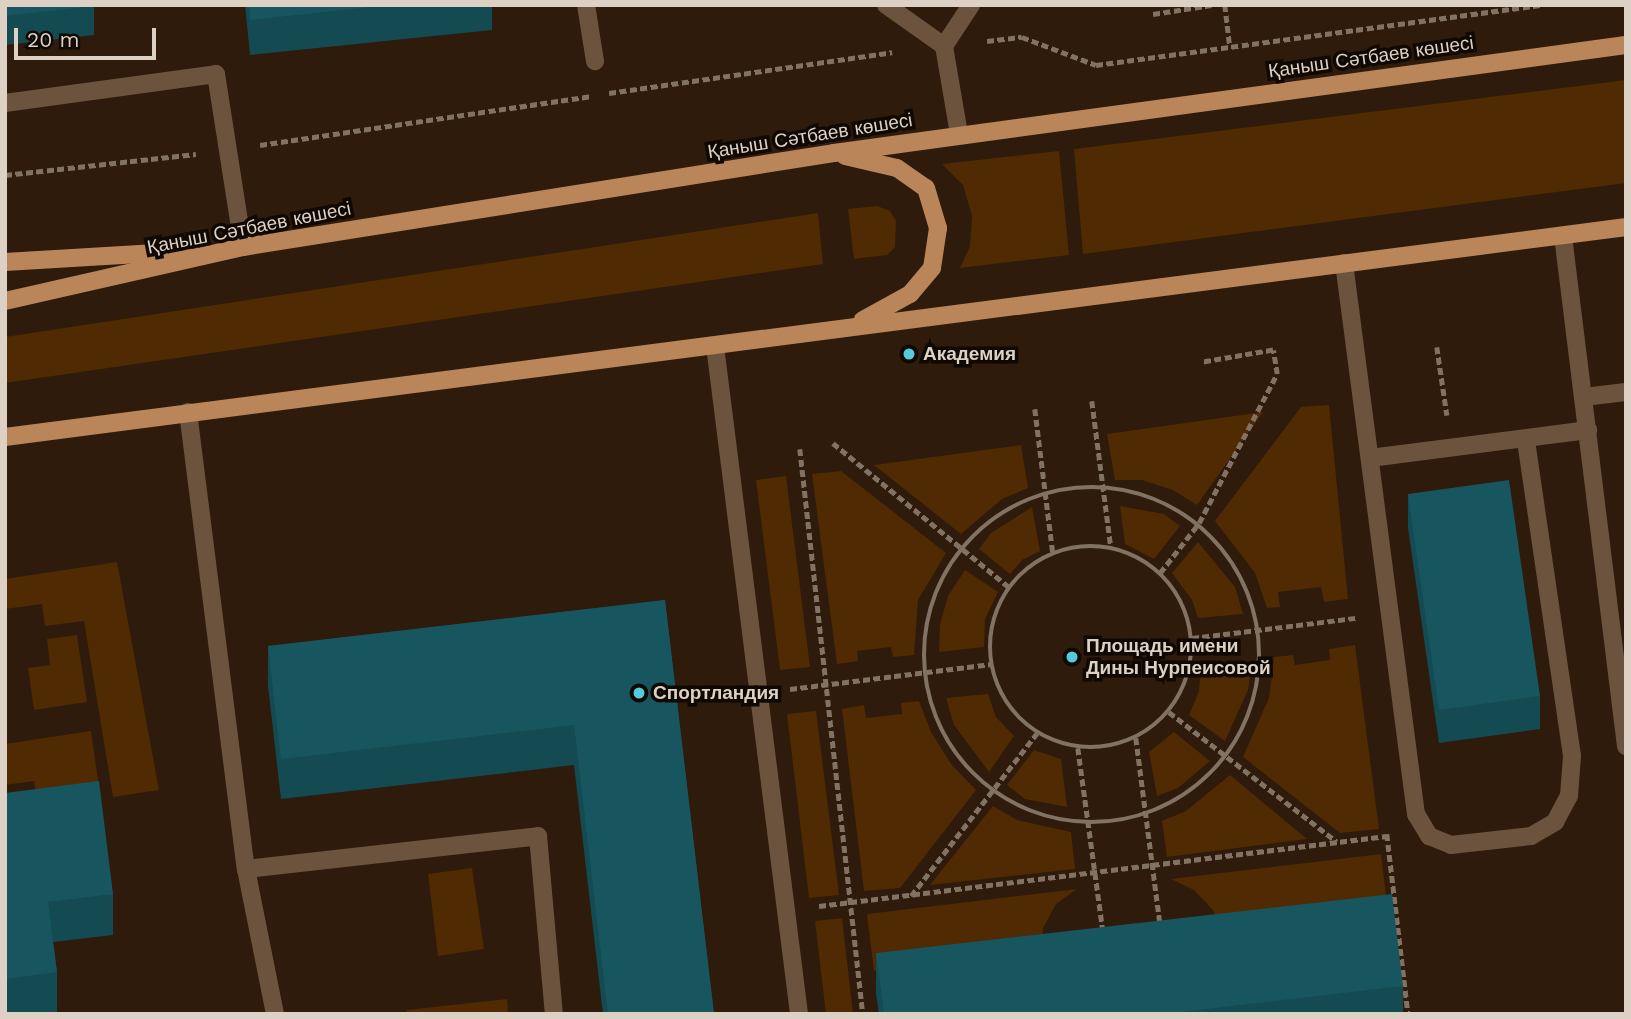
<!DOCTYPE html>
<html>
<head>
<meta charset="utf-8">
<style>
  body { margin:0 }
  #map { position:relative; width:1631px; height:1019px; overflow:hidden; background:#2e1b0b; font-family:"Work Sans",sans-serif }
  div>[style] { position:absolute }
  [style*='--x'] { left:calc(var(--x)*1px); top:calc(var(--y)*1px); width:calc(var(--w)*1px); rotate:calc(var(--a)*1deg) }
  .green>* { inset:0; background:#4f2a02 }
  .path>* { height:4.5px; margin-top:-2.25px; transform-origin:0; background:repeating-linear-gradient(90deg,#817264 0 7px,transparent 0 10.5px) }
  .path>.ring { margin:-2.25px; padding:0; box-sizing:content-box; background:none; border:4.5px solid #817264; border-radius:50% }
  .minor>* { height:18px; margin:-9px; padding:0 9px; transform-origin:9px; border-radius:9px; background:#6c533e }
  .major>* { height:18px; margin:-9px; padding:0 9px; transform-origin:9px; border-radius:9px; background:#ba8558 }
  .wall>* { inset:0; background:#144a51 }
  .building>* { inset:0; background:#17565e }
  .dots>* { width:19px; height:19px; translate:-50% -50%; box-sizing:border-box; border:4px solid #100803; border-radius:50% }
  span { translate:-50% -50%; white-space:nowrap; text-align:center; line-height:1.15; -webkit-text-stroke:7px #100803; paint-order:stroke }
  .street-label { font-size:19px; color:#ddd1c6 }
  .poi-label { font-size:19px; color:#ddd1c6; font-weight:700 }
  .left { translate:0 -50%; text-align:left }
  .frame { position:absolute; inset:0; border:7px solid #ddd1c6; pointer-events:none }
  .scale { position:absolute; left:14px; top:28px; width:142px; height:32px; box-sizing:border-box; border:4px solid #ddd1c6; border-top:0; padding-left:9px; font-size:21px; line-height:24px; white-space:nowrap; color:#ddd1c6; -webkit-text-stroke:5px #100803; paint-order:stroke }
</style>
</head>
<body>
<div id="map">
  <div class="green">
    <i style="clip-path:polygon(1626px 80px,1626px 183px,1083px 254px,1074px 149px)"></i>
    <i style="clip-path:polygon(1059px 151px,1069px 255px,960px 268px,970px 246px,972px 216px,963px 185px,942px 164px)"></i>
    <i style="clip-path:polygon(877px 206px,890px 211px,896px 221px,895px 247px,887px 255px,854px 259px,848px 209px)"></i>
    <i style="clip-path:polygon(818px 213px,823px 264px,5px 383px,5px 337px)"></i>
    <i style="clip-path:polygon(1329px 405px,1348px 599px,1324px 602px,1321px 587px,1278px 592px,1280px 607px,1267px 608px,1255px 573px,1215px 521px,1301px 407px)"></i>
    <i style="clip-path:polygon(1263px 412px,1197px 505px,1173px 490px,1142px 480px,1115px 480px,1107px 434px)"></i>
    <i style="clip-path:polygon(1021px 445px,1028px 488px,1002px 499px,961px 534px,874px 465px)"></i>
    <i style="clip-path:polygon(841px 471px,946px 553px,918px 600px,914px 655px,893px 657px,891px 647px,857px 651px,858px 661px,837px 664px,812px 474px)"></i>
    <i style="clip-path:polygon(786px 476px,810px 667px,780px 670px,756px 480px)"></i>
    <i style="clip-path:polygon(1120px 506px,1164px 514px,1180px 526px,1154px 559px,1125px 544px)"></i>
    <i style="clip-path:polygon(1032px 507px,1040px 551px,1022px 560px,1010px 574px,979px 549px,991px 533px)"></i>
    <i style="clip-path:polygon(1198px 542px,1235px 587px,1243px 614px,1198px 618px,1192px 600px,1172px 573px)"></i>
    <i style="clip-path:polygon(117px 562px,159px 790px,113px 797px,84px 621px,45px 626px,42px 604px,5px 609px,5px 579px)"></i>
    <i style="clip-path:polygon(965px 570px,998px 592px,985px 619px,984px 647px,939px 652px,940px 624px,948px 596px)"></i>
    <i style="clip-path:polygon(77px 635px,87px 702px,34px 710px,28px 668px,50px 665px,47px 639px)"></i>
    <i style="clip-path:polygon(1355px 645px,1379px 829px,1340px 833px,1243px 757px,1269px 698px,1274px 657px,1293px 655px,1295px 665px,1330px 660px,1329px 649px)"></i>
    <i style="clip-path:polygon(1252px 661px,1248px 690px,1225px 741px,1189px 715px,1199px 691px,1201px 666px)"></i>
    <i style="clip-path:polygon(988px 694px,996px 717px,1014px 736px,989px 772px,954px 725px,946px 698px)"></i>
    <i style="clip-path:polygon(919px 701px,931px 732px,951px 764px,976px 790px,900px 888px,864px 891px,842px 709px,864px 705px,866px 718px,902px 714px,901px 703px)"></i>
    <i style="clip-path:polygon(816px 711px,839px 895px,809px 898px,787px 714px)"></i>
    <i style="clip-path:polygon(91px 731px,103px 815px,41px 824px,34px 781px,5px 785px,5px 744px)"></i>
    <i style="clip-path:polygon(1174px 732px,1210px 761px,1178px 788px,1157px 796px,1149px 752px)"></i>
    <i style="clip-path:polygon(1034px 750px,1061px 759px,1067px 807px,1025px 799px,1007px 785px)"></i>
    <i style="clip-path:polygon(1230px 775px,1307px 839px,1167px 857px,1162px 821px,1186px 811px)"></i>
    <i style="clip-path:polygon(993px 806px,1017px 820px,1071px 832px,1075px 869px,930px 885px)"></i>
    <i style="clip-path:polygon(1381px 854px,1388px 913px,1222px 931px,1213px 910px,1194px 890px,1171px 879px)"></i>
    <i style="clip-path:polygon(472px 868px,484px 949px,438px 956px,428px 874px)"></i>
    <i style="clip-path:polygon(1077px 889px,1056px 904px,1043px 928px,1041px 949px,874px 971px,867px 914px)"></i>
    <i style="clip-path:polygon(842px 918px,853px 1014px,826px 1014px,815px 921px)"></i>
    <i style="clip-path:polygon(507px 999px,508px 1014px,407px 1014px,407px 1010px)"></i>
  </div>
  <div class="path">
    <i style="--x:1225;--y:5;--w:42;--a:83.2"></i>
    <i style="--x:1153;--y:14;--w:59;--a:-8.8"></i>
    <i style="--x:987;--y:41;--w:35;--a:-7"></i>
    <i style="--x:1022;--y:37;--w:79;--a:20.7"></i>
    <i style="--x:1096;--y:65;--w:450;--a:-7.7"></i>
    <i style="--x:609;--y:93;--w:286;--a:-8.2"></i>
    <i style="--x:260;--y:145;--w:334;--a:-8.4"></i>
    <i style="--x:5;--y:175;--w:192;--a:-6.3"></i>
    <i style="--x:1437;--y:347;--w:69;--a:81.6"></i>
    <i style="--x:1092;--y:401;--w:148;--a:82.6"></i>
    <i style="--x:1035;--y:409;--w:145;--a:82.9"></i>
    <i style="--x:833;--y:443;--w:227;--a:39.3"></i>
    <i style="--x:800;--y:449;--w:569;--a:83.64"></i>
    <i class="ring" style="left:924px;top:487px;width:331.5px;height:331.5px"></i>
    <i class="ring" style="left:990px;top:546px;width:197.5px;height:197.5px"></i>
    <i style="--x:1160;--y:573;--w:63;--a:-52"></i>
    <i style="--x:1199;--y:523;--w:168;--a:-62.4"></i>
    <i style="--x:1277;--y:374;--w:24;--a:-99"></i>
    <i style="--x:1273;--y:350;--w:71;--a:170.3"></i>
    <i style="--x:1192;--y:638;--w:165;--a:-7"></i>
    <i style="--x:790;--y:689;--w:203;--a:-7.1"></i>
    <i style="--x:1169;--y:712;--w:212;--a:37.7"></i>
    <i style="--x:1136;--y:738;--w:188;--a:82.6"></i>
    <i style="--x:1078;--y:748;--w:185;--a:82.2"></i>
    <i style="--x:1387;--y:834;--w:181;--a:83.3"></i>
    <i style="--x:911;--y:896;--w:206;--a:-52.3"></i>
    <i style="--x:819;--y:906;--w:572;--a:-7.03"></i>
  </div>
  <div class="minor">
    <i style="--x:586;--y:5;--w:57;--a:80.9"></i>
    <i style="--x:886;--y:5;--w:71;--a:35.3"></i>
    <i style="--x:5;--y:103;--w:213;--a:-7.8"></i>
    <i style="--x:216;--y:74;--w:175;--a:81.1"></i>
    <i style="--x:959;--y:134;--w:89;--a:-99.7"></i>
    <i style="--x:944;--y:46;--w:49;--a:-56.6"></i>
    <i style="--x:1563;--y:236;--w:514;--a:82.96"></i>
    <i style="--x:1344;--y:263;--w:556;--a:82.56"></i>
    <i style="--x:1416;--y:814;--w:26;--a:59"></i>
    <i style="--x:1429;--y:836;--w:24;--a:22"></i>
    <i style="--x:1451;--y:845;--w:81;--a:-6.4"></i>
    <i style="--x:1531;--y:836;--w:28;--a:-30"></i>
    <i style="--x:1555;--y:822;--w:30;--a:-62"></i>
    <i style="--x:1569;--y:796;--w:40;--a:-85.7"></i>
    <i style="--x:1572;--y:756;--w:320;--a:-98.3"></i>
    <i style="--x:715;--y:346;--w:673;--a:82.83"></i>
    <i style="--x:1584;--y:397;--w:42;--a:-6.8"></i>
    <i style="--x:188;--y:412;--w:461;--a:82.8"></i>
    <i style="--x:246;--y:869;--w:294;--a:-6.4"></i>
    <i style="--x:538;--y:836;--w:179;--a:84.9"></i>
    <i style="--x:1370;--y:458;--w:220;--a:-7.3"></i>
    <i style="--x:246;--y:869;--w:148;--a:78.7"></i>
  </div>
  <div class="major">
    <i style="--x:845;--y:156;--w:53;--a:13"></i>
    <i style="--x:897;--y:168;--w:35;--a:35"></i>
    <i style="--x:926;--y:188;--w:42;--a:73.3"></i>
    <i style="--x:938;--y:228;--w:40;--a:98.5"></i>
    <i style="--x:932;--y:268;--w:34;--a:130"></i>
    <i style="--x:910;--y:294;--w:54;--a:151"></i>
    <i style="--x:5;--y:262;--w:185;--a:-3.4"></i>
    <i style="--x:5;--y:301;--w:244;--a:-12.8"></i>
    <i style="--x:243;--y:247;--w:598;--a:-9.04"></i>
    <i style="--x:834;--y:153;--w:799;--a:-7.77"></i>
    <i style="--x:5;--y:437;--w:1635;--a:-7.38"></i>
  </div>
  <div class="wall">
    <i style="clip-path:polygon(5px 5px,94px 5px,94px 35px,5px 45px)"></i>
    <i style="clip-path:polygon(245px 5px,492px 5px,492px 30px,250px 55px)"></i>
    <i style="clip-path:polygon(1408px 494px,1540px 696px,1540px 729px,1439px 743px,1408px 528px)"></i>
    <i style="clip-path:polygon(665px 600px,714px 1014px,603px 1014px,574px 765px,281px 799px,268px 686px,268px 646px)"></i>
    <i style="clip-path:polygon(5px 793px,113px 894px,113px 935px,53px 942px,57px 972px,57px 1013px,5px 1014px)"></i>
    <i style="clip-path:polygon(876px 953px,1403px 986px,1403px 1014px,879px 1014px,876px 994px)"></i>
  </div>
  <div class="building">
    <i style="clip-path:polygon(5px 5px,94px 5px,94px 6px,5px 16px)"></i>
    <i style="clip-path:polygon(249px 5px,390px 5px,250px 20px)"></i>
    <i style="clip-path:polygon(1509px 480px,1540px 696px,1439px 710px,1408px 494px)"></i>
    <i style="clip-path:polygon(665px 600px,714px 1014px,608px 1014px,574px 725px,281px 759px,268px 646px)"></i>
    <i style="clip-path:polygon(99px 781px,113px 894px,48px 902px,57px 972px,5px 979px,5px 793px)"></i>
    <i style="clip-path:polygon(1392px 894px,1403px 986px,1164px 1014px,884px 1014px,876px 953px)"></i>
  </div>
  <div class="dots">
    <i style="left:909px;top:354px;background:#53cbdb"></i>
    <i style="left:1072px;top:657px;background:#53cbdb"></i>
    <i style="left:639px;top:693px;background:#53cbdb"></i>
  </div>
  <div class="street-label">
    <span style="left:1371px;top:57px;rotate:-8deg">Қаныш Сәтбаев көшесі</span>
    <span style="left:810px;top:136px;rotate:-9deg">Қаныш Сәтбаев көшесі</span>
    <span style="left:249px;top:228px;rotate:-11deg">Қаныш Сәтбаев көшесі</span>
  </div>
  <div class="poi-label">
    <span class="left" style="left:923px;top:354px">Академия</span>
    <span class="left" style="left:1086px;top:657px">Площадь имени<br>Дины Нурпеисовой</span>
    <span class="left" style="left:653px;top:693px">Спортландия</span>
  </div>
  <div class="frame"></div>
  <div class="scale">20 m</div>
</div>
</body>
</html>
